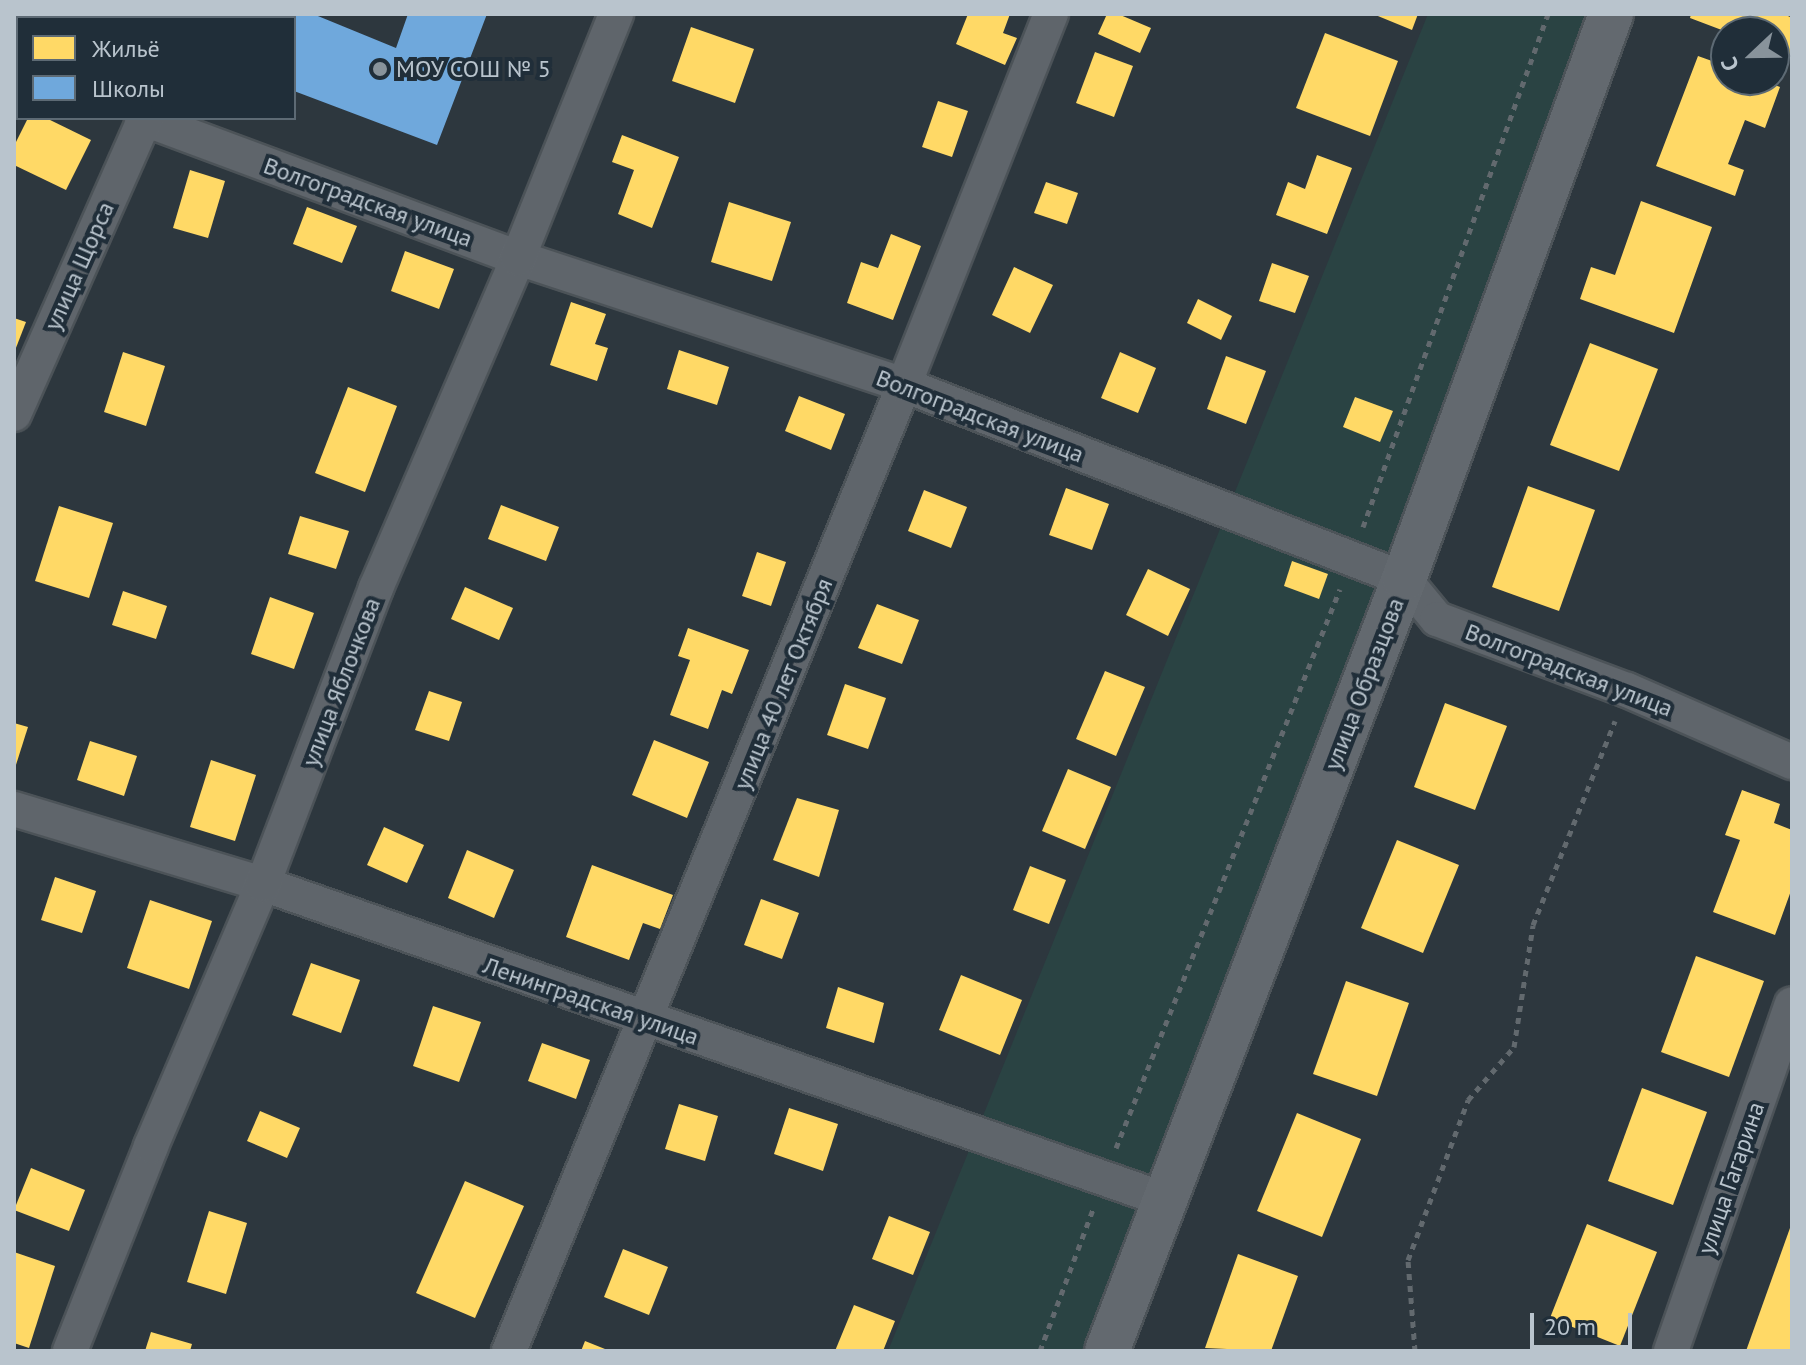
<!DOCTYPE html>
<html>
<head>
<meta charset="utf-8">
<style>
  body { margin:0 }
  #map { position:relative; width:1806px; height:1365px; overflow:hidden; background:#2d373e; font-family:"PT Sans",sans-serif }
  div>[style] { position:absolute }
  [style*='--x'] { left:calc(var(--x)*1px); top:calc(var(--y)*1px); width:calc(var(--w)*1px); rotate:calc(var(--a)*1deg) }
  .green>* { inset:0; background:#2a4343 }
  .homes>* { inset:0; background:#ffd966 }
  .schools>* { inset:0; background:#6fa8dc }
  .path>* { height:5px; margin-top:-2.5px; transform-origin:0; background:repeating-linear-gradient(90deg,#62696e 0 6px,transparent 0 12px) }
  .roads { filter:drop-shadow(2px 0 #4c5358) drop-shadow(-2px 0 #4c5358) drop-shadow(0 2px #4c5358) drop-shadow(0 -2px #4c5358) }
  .street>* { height:34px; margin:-17px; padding:0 17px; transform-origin:17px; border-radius:17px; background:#5f656b }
  .secondary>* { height:44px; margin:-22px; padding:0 22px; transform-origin:22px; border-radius:22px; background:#63696f }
  .dots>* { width:22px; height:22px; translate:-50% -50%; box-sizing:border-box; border:4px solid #202e39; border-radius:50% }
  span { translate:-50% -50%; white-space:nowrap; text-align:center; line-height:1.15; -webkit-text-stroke:8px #202e39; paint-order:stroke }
  .poi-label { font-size:24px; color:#b9c4cd }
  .left { translate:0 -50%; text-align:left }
  .street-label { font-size:24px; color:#b9c4cd }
  .frame { position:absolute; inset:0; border:16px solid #b9c4cd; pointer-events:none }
  .legend { position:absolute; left:16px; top:16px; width:280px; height:104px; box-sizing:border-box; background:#202e39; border:2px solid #5d6a74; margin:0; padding:10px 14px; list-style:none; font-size:24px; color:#b9c4cd }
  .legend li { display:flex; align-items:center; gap:16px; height:40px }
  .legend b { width:40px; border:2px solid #5d6a74 }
  .north { position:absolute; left:1710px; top:16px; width:80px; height:80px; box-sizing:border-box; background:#202e39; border:2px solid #5d6a74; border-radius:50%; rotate:248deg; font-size:22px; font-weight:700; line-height:32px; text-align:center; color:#b9c4cd }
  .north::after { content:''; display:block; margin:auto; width:28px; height:36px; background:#88939b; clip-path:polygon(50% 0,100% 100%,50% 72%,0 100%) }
  .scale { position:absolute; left:1530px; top:1313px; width:102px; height:36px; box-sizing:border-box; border:4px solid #b9c4cd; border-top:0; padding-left:10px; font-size:24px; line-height:28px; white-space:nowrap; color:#b9c4cd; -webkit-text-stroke:6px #202e39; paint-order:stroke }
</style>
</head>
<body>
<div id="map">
  <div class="green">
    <i style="clip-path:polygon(1428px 14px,1611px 14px,1107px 1351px,888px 1351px)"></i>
  </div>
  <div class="homes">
    <i style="clip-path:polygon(105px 14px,157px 14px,156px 18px,103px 18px)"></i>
    <i style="clip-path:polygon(968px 14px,1010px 14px,1003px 33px,1017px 38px,1005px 65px,956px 44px)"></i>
    <i style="clip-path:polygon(1107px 14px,1118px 14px,1151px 28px,1140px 53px,1098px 34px)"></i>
    <i style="clip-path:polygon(1373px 14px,1418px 14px,1412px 30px)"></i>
    <i style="clip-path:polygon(1691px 14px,1784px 14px,1792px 18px,1792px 56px,1774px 49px,1774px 32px,1727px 32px,1690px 18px)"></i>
    <i style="clip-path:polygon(691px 27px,754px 49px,735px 103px,672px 81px)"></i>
    <i style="clip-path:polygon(1325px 33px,1398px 61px,1370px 136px,1296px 108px)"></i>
    <i style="clip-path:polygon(1095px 52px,1133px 66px,1114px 117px,1076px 103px)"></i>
    <i style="clip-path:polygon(1698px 56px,1726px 66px,1726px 80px,1762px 80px,1780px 87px,1765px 128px,1745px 120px,1728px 164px,1744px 170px,1735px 196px,1656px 166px)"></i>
    <i style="clip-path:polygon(938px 101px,968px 111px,952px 157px,922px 147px)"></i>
    <i style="clip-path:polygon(28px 118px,46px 118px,91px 140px,66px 190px,14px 165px,14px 146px)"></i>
    <i style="clip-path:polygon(622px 135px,679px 157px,652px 228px,618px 214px,634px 170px,612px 162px)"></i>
    <i style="clip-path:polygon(1317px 155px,1352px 168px,1327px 234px,1276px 215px,1288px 182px,1305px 189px)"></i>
    <i style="clip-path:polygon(190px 170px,225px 181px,208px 238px,173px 228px)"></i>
    <i style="clip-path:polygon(1046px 182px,1078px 193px,1067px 224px,1034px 213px)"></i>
    <i style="clip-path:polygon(1641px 201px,1712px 227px,1674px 333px,1580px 299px,1591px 267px,1615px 275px)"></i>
    <i style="clip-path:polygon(729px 202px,791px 222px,772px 281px,711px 262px)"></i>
    <i style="clip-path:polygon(307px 207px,357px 226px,342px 263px,293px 244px)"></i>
    <i style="clip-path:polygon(891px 234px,921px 246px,893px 320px,847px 303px,861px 262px,878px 268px)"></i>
    <i style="clip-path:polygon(405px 251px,454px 269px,439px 309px,391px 291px)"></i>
    <i style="clip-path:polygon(1272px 263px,1309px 276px,1295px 313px,1259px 301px)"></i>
    <i style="clip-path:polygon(1014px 267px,1053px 285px,1030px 333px,992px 315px)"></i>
    <i style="clip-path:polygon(1198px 299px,1232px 316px,1221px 340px,1187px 323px)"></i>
    <i style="clip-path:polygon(571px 302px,606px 314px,595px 344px,608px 348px,597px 381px,550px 365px)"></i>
    <i style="clip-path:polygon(14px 318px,26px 322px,14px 353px)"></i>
    <i style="clip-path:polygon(1590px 343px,1658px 369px,1619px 471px,1550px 445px)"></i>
    <i style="clip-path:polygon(679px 350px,729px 367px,717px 405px,667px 389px)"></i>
    <i style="clip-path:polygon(123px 352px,165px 366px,146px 426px,104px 412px)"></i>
    <i style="clip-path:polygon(1120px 352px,1156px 368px,1138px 413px,1101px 398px)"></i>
    <i style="clip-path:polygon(1226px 356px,1266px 371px,1246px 424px,1207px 409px)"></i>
    <i style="clip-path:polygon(348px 387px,397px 406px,365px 492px,315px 473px)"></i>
    <i style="clip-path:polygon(799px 396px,845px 414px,831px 450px,785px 431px)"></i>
    <i style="clip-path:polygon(1355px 397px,1393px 411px,1380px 442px,1343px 427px)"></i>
    <i style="clip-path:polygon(1528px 486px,1595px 510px,1559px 611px,1492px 587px)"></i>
    <i style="clip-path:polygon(1066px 488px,1109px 504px,1092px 550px,1049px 535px)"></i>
    <i style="clip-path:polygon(924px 490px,967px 507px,951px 548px,908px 531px)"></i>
    <i style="clip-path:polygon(501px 505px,559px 527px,546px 561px,488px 539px)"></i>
    <i style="clip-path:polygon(59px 506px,113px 523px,89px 598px,35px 581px)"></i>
    <i style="clip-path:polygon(300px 516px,349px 531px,336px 569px,288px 554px)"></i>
    <i style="clip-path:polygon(757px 552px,786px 562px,771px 606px,742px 596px)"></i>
    <i style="clip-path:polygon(1292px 561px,1328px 574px,1319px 599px,1284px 586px)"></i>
    <i style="clip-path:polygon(1148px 569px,1190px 589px,1168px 636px,1126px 615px)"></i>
    <i style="clip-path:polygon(465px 587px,513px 608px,499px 640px,451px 619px)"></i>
    <i style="clip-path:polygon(123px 591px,167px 606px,156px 639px,112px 625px)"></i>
    <i style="clip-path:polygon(270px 597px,314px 613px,294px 669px,251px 654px)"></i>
    <i style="clip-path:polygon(877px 604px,919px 620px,902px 664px,858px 648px)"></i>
    <i style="clip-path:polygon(688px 628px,749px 650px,732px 694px,722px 690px,708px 729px,670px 715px,690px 660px,678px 656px)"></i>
    <i style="clip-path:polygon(1105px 671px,1145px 687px,1116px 756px,1076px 739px)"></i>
    <i style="clip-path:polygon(845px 684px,886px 698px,868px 749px,827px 735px)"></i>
    <i style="clip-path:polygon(429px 691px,462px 702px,449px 741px,415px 730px)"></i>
    <i style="clip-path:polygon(1445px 703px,1507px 726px,1475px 810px,1414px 787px)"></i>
    <i style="clip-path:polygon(14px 723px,28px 727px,15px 768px,14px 768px)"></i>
    <i style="clip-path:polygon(654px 740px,709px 762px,687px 818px,632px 795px)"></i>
    <i style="clip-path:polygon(90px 741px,137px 756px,124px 796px,77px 780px)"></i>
    <i style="clip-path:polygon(211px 760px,256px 775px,235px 841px,190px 827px)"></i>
    <i style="clip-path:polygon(1068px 769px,1111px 787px,1085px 849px,1042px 831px)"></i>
    <i style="clip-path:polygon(1742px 790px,1780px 804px,1774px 823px,1792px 830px,1792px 888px,1775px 935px,1713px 912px,1740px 840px,1725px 835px)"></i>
    <i style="clip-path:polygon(797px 798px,839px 810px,819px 877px,773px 860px)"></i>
    <i style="clip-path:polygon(384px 827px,424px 845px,407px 883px,367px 865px)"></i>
    <i style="clip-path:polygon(1397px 840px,1459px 865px,1423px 953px,1361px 928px)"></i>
    <i style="clip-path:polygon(467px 850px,514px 870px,494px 918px,448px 898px)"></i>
    <i style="clip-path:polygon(592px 865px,673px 895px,660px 929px,643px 923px,629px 960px,566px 937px)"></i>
    <i style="clip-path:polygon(1030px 866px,1066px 880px,1049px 924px,1013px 910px)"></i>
    <i style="clip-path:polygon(55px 877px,96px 891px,82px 933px,41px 920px)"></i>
    <i style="clip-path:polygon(761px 899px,799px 913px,782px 959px,744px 945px)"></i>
    <i style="clip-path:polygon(150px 900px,212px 921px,189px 989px,127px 968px)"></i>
    <i style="clip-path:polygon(1696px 956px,1764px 981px,1729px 1077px,1661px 1052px)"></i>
    <i style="clip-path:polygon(311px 963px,360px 980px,341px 1033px,292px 1015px)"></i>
    <i style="clip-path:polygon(961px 975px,1022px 1000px,1000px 1055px,939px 1030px)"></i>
    <i style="clip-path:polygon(1346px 981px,1409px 1003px,1377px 1096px,1313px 1074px)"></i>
    <i style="clip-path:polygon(838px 987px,884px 1003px,874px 1043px,826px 1028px)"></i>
    <i style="clip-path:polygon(433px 1006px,481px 1022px,459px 1082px,413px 1066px)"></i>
    <i style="clip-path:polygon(542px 1043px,590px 1060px,576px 1099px,528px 1081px)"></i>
    <i style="clip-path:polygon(1642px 1088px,1707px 1112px,1673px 1205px,1608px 1181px)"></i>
    <i style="clip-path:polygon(679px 1104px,718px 1116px,705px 1161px,665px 1149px)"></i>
    <i style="clip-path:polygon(789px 1108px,838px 1124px,823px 1171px,774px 1154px)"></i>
    <i style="clip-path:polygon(260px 1111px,300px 1128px,287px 1158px,247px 1141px)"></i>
    <i style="clip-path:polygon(1297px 1113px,1361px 1139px,1322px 1237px,1257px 1211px)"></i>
    <i style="clip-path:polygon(31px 1168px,85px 1190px,69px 1231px,14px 1210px)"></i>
    <i style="clip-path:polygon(465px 1181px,524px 1206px,475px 1318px,416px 1293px)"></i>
    <i style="clip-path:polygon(209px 1211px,247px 1223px,226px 1294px,187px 1282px)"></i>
    <i style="clip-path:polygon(889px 1216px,930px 1232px,913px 1275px,872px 1259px)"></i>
    <i style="clip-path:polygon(1587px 1224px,1657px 1252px,1620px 1346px,1550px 1318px)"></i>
    <i style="clip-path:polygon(1790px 1228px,1792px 1351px,1746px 1351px)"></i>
    <i style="clip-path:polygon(623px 1249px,668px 1267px,649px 1315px,604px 1297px)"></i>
    <i style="clip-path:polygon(14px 1252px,55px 1266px,29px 1348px,14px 1343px)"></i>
    <i style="clip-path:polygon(1238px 1254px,1298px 1276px,1271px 1351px,1205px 1348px)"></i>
    <i style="clip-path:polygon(854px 1305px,895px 1321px,883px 1351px,835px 1351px)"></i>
    <i style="clip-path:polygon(151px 1332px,192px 1344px,190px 1351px,145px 1351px)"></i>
    <i style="clip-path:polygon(585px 1341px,610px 1351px,581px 1351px)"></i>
  </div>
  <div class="schools">
    <i style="clip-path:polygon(225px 14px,313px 14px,396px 48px,408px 14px,487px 14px,437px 145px,294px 91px,294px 18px,224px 18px)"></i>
  </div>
  <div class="path">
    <i style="--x:1363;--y:527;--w:545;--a:-70.17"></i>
    <i style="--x:1116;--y:1148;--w:602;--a:-68.16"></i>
    <i style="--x:1040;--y:1351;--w:152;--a:-69.5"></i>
    <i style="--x:1415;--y:1351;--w:91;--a:-94.4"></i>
    <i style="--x:1408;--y:1260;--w:171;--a:-69.4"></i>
    <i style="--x:1468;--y:1100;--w:70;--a:-49"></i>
    <i style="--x:1514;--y:1047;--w:123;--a:-81.1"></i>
    <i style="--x:1533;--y:925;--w:220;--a:-68.1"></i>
  </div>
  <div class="roads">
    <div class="street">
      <i style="--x:187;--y:18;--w:4;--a:-63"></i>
      <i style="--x:14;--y:73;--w:4;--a:14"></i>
      <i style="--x:142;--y:118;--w:401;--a:20.4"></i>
      <i style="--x:518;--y:258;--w:406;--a:18.2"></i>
      <i style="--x:904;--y:385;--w:536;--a:21.21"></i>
      <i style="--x:1404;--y:579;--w:52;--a:50.5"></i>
      <i style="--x:1437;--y:619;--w:203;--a:20.5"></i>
      <i style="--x:1627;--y:690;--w:180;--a:23.6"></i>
      <i style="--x:14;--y:414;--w:324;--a:-66.1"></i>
      <i style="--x:14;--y:809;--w:260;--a:16.8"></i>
      <i style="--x:263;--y:884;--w:957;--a:19.29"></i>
      <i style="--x:70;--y:1351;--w:220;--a:-68.4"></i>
      <i style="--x:151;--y:1146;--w:285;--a:-66.9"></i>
      <i style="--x:263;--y:884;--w:317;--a:-69.1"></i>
      <i style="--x:376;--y:588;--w:359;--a:-66.7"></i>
      <i style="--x:518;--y:258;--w:263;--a:-68.1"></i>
      <i style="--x:509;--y:1351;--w:1044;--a:-67.76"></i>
      <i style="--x:904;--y:385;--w:399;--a:-68.4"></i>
      <i style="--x:1671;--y:1351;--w:367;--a:-70.8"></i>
    </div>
    <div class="secondary">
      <i style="--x:1107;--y:1351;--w:827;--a:-68.96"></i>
      <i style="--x:1404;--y:579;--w:602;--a:-69.88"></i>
    </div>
  </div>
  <div class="dots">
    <i style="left:380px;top:69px;background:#88939b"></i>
  </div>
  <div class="poi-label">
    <span class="left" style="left:396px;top:69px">МОУ СОШ № 5</span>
  </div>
  <div class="street-label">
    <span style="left:368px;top:202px;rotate:20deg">Волгоградская улица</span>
    <span style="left:79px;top:266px;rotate:-66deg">улица Щорса</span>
    <span style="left:980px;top:416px;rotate:21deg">Волгоградская улица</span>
    <span style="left:1569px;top:670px;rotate:21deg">Волгоградская улица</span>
    <span style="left:341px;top:682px;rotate:-69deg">улица Яблочкова</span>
    <span style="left:783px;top:684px;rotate:-68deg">улица 40 лет Октября</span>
    <span style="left:1364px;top:684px;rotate:-69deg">улица Образцова</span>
    <span style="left:591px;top:1001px;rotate:19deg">Ленинградская улица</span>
    <span style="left:1731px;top:1178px;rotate:-71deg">улица Гагарина</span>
  </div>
  <div class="frame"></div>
  <ul class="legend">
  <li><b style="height:22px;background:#ffd966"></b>Жильё</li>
  <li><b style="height:22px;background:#6fa8dc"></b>Школы</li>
  </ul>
  <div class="north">С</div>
  <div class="scale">20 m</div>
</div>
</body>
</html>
